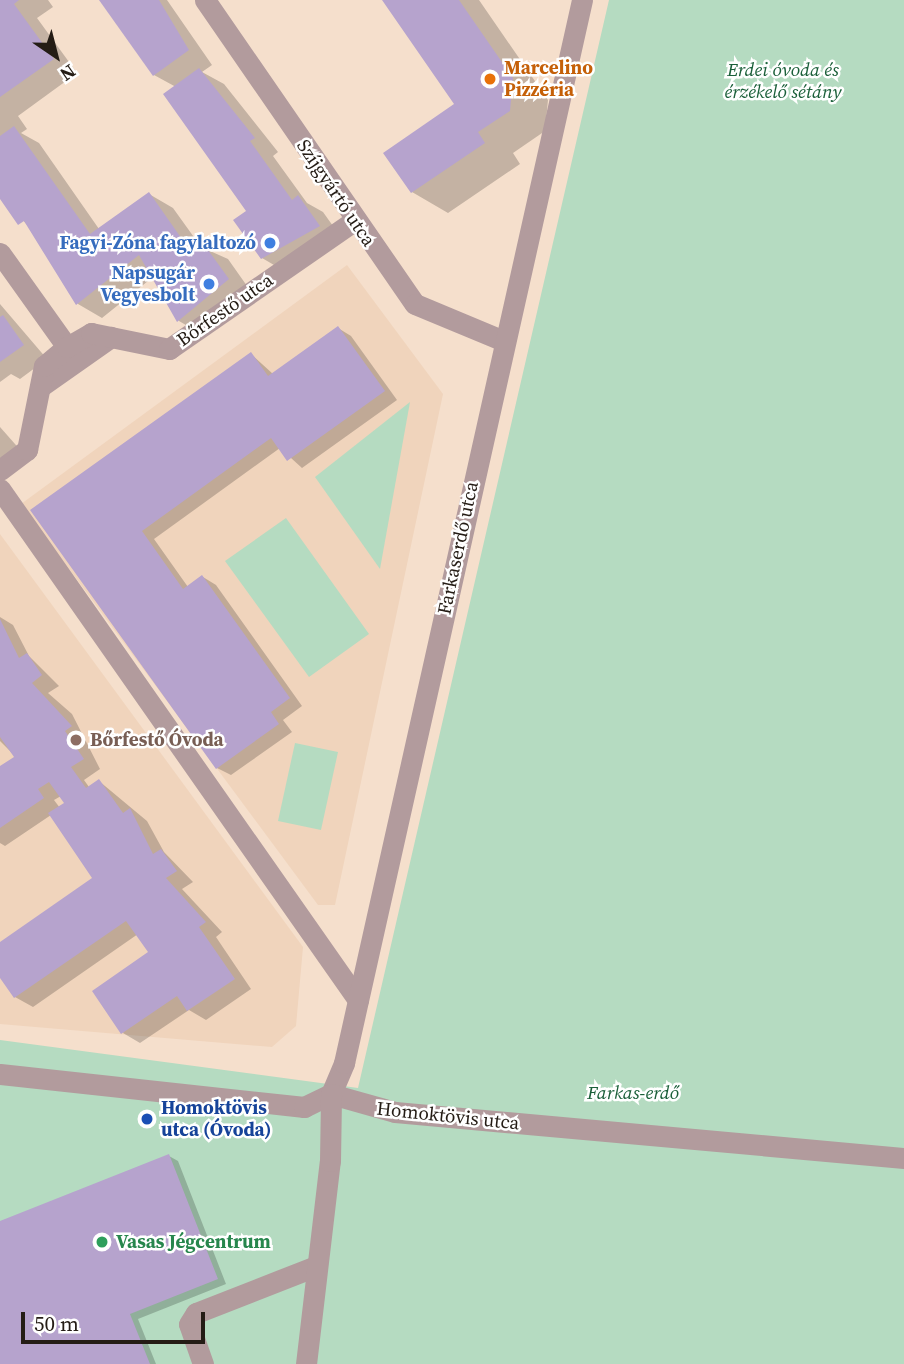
<!DOCTYPE html>
<html>
<head>
<meta charset="utf-8">
<style>
  body { margin:0 }
  #map { position:relative; width:904px; height:1364px; overflow:hidden; background:#f5dfcc; font-family:"Source Serif 4",serif }
  div>[style] { position:absolute }
  [style*='--x'] { left:calc(var(--x)*1px); top:calc(var(--y)*1px); width:calc(var(--w)*1px); rotate:calc(var(--a)*1deg) }
  .built>* { inset:0; background:#f0d4bc }
  .green>* { inset:0; background:#b5dbc1 }
  .shadow>* { inset:0; background:#0003 }
  .building>* { inset:0; background:#b6a3cd }
  .minor>* { height:21px; margin:-10.5px; padding:0 10.5px; transform-origin:10.5px; border-radius:10.5px; background:#b29b9d }
  .dots>* { width:19px; height:19px; translate:-50% -50%; box-sizing:border-box; border:4px solid #fff; border-radius:50% }
  span { translate:-50% -50%; white-space:nowrap; text-align:center; line-height:1.15; -webkit-text-stroke:5px #fff; paint-order:stroke }
  .food-label { font-size:19px; color:#c56008; font-weight:700 }
  .left { translate:0 -50%; text-align:left }
  .park-label { font-size:19px; color:#1a5f39; font-style:italic }
  .street-label { font-size:19px; color:#241c15 }
  .shop-label { font-size:19px; color:#366cbe; font-weight:700 }
  .right { translate:-100% -50%; text-align:right }
  .education-label { font-size:19px; color:#785e54; font-weight:700 }
  .transit-label { font-size:19px; color:#164399; font-weight:700 }
  .leisure-label { font-size:19px; color:#27864d; font-weight:700 }
  .north { position:absolute; left:21px; top:21px; width:70px; height:70px; -webkit-text-stroke:5px #fff; paint-order:stroke; rotate:145deg; font-size:19px; font-weight:700; line-height:28px; text-align:center; color:#241c15 }
  .north::after { content:''; display:block; margin:auto; width:24px; height:32px; background:#241c15; clip-path:polygon(50% 0,100% 100%,50% 72%,0 100%) }
  .scale { position:absolute; left:21px; top:1312px; width:184px; height:32px; box-sizing:border-box; border:4px solid #241c15; border-top:0; padding-left:9px; font-size:21px; line-height:24px; white-space:nowrap; color:#241c15; -webkit-text-stroke:5px #fff; paint-order:stroke }
</style>
</head>
<body>
<div id="map">
  <div class="built">
    <i style="clip-path:polygon(347px 265px,443px 394px,335px 905px,318px 905px,21px 504px)"></i>
    <i style="clip-path:polygon(0 534px,303px 947px,296px 1026px,272px 1047px,0 1024px)"></i>
  </div>
  <div class="green">
    <i style="clip-path:polygon(609px 0,904px 0,904px 1364px,0 1364px,0 1040px,358px 1088px)"></i>
    <i style="clip-path:polygon(410px 402px,380px 569px,315px 477px)"></i>
    <i style="clip-path:polygon(286px 518px,369px 634px,309px 677px,225px 561px)"></i>
    <i style="clip-path:polygon(295px 743px,338px 752px,321px 830px,278px 821px)"></i>
  </div>
  <div class="shadow">
    <i style="clip-path:polygon(0 0,48px 0,53px 7px,37px 18px,77px 73px,18px 116px,27px 129px,21px 133px,39px 143px,99px 229px,149px 194px,173px 208px,201px 247px,228px 259px,252px 293px,203px 335px,179px 321px,153px 277px,102px 318px,78px 304px,33px 231px,0 196px)"></i>
    <i style="clip-path:polygon(101px 0,167px 0,212px 65px,202px 72px,224px 84px,278px 152px,273px 156px,307px 203px,323px 212px,343px 240px,286px 272px,262px 258px,249px 211px,176px 87px,154px 75px)"></i>
    <i style="clip-path:polygon(384px 0,479px 0,548px 100px,545px 131px,513px 153px,520px 164px,448px 213px,412px 192px,386px 153px,456px 105px)"></i>
    <i style="clip-path:polygon(0 304px,47px 359px,20px 379px,11px 374px,0 382px)"></i>
    <i style="clip-path:polygon(338px 328px,351px 336px,397px 400px,302px 468px,280px 448px,154px 539px,188px 587px,203px 577px,216px 585px,302px 706px,283px 720px,292px 732px,231px 775px,217px 768px,33px 510px,251px 354px,273px 374px)"></i>
    <i style="clip-path:polygon(0 427px,30px 461px,0 480px)"></i>
    <i style="clip-path:polygon(evenodd,0 617px,13px 625px,29px 656px,59px 686px,48px 693px,72px 714px,100px 769px,84px 780px,89px 787px,99px 781px,147px 821px,164px 852px,193px 882px,182px 889px,222px 932px,216px 937px,251px 989px,206px 1020px,189px 1010px,140px 1043px,123px 1033px,151px 953px,138px 934px,33px 1007px,15px 997px,0 975px,0 944px,95px 879px,51px 815px,5px 846px,0 843px,0 768px,16px 757px,0 741px,0 617px,61px 796px,66px 803px,60px 808px,54px 800px,61px 796px)"></i>
    <i style="clip-path:polygon(169px 1156px,178px 1161px,226px 1284px,138px 1319px,156px 1364px,0 1364px,0 1223px)"></i>
  </div>
  <div class="building">
    <i style="clip-path:polygon(0 0,19px 0,14px 4px,54px 59px,0 97px)"></i>
    <i style="clip-path:polygon(99px 0,159px 0,189px 50px,153px 76px)"></i>
    <i style="clip-path:polygon(382px 0,459px 0,513px 78px,510px 111px,478px 132px,485px 143px,411px 193px,383px 153px,454px 104px)"></i>
    <i style="clip-path:polygon(199px 68px,255px 138px,250px 141px,292px 200px,298px 195px,320px 226px,261px 259px,233px 220px,246px 211px,163px 94px)"></i>
    <i style="clip-path:polygon(14px 126px,90px 234px,149px 192px,191px 252px,203px 243px,229px 279px,177px 322px,139px 255px,76px 305px,24px 221px,18px 225px,0 199px,0 136px)"></i>
    <i style="clip-path:polygon(3px 315px,24px 345px,0 362px,0 317px)"></i>
    <i style="clip-path:polygon(338px 326px,385px 391px,287px 461px,271px 438px,142px 531px,183px 589px,202px 575px,290px 698px,271px 712px,279px 724px,216px 769px,30px 510px,251px 352px,268px 376px)"></i>
    <i style="clip-path:polygon(0 619px,19px 658px,27px 653px,42px 675px,32px 683px,72px 726px,65px 731px,84px 759px,71px 767px,86px 788px,99px 779px,123px 813px,130px 808px,153px 854px,161px 849px,177px 871px,166px 878px,206px 922px,199px 927px,235px 979px,187px 1011px,177px 996px,121px 1034px,92px 991px,148px 952px,126px 921px,14px 998px,0 978px,0 942px,92px 878px,48px 813px,64px 803px,49px 782px,38px 789px,44px 798px,0 828px,0 766px,14px 757px,0 737px)"></i>
    <i style="clip-path:polygon(169px 1154px,218px 1279px,130px 1314px,150px 1364px,0 1364px,0 1221px)"></i>
  </div>
  <div class="minor">
    <i style="--x:205;--y:0;--w:369;--a:55.4"></i>
    <i style="--x:415;--y:304;--w:96;--a:22.6"></i>
    <i style="--x:0;--y:253;--w:115;--a:54.5"></i>
    <i style="--x:40;--y:387;--w:87;--a:-35.2"></i>
    <i style="--x:0;--y:470;--w:34;--a:-37"></i>
    <i style="--x:27;--y:450;--w:86;--a:-78.6"></i>
    <i style="--x:44;--y:366;--w:30;--a:-40"></i>
    <i style="--x:67;--y:347;--w:28;--a:-30"></i>
    <i style="--x:91;--y:333;--w:80;--a:11.6"></i>
    <i style="--x:169;--y:349;--w:225;--a:-34.7"></i>
    <i style="--x:0;--y:489;--w:624;--a:54.99"></i>
    <i style="--x:0;--y:1074;--w:306;--a:6.2"></i>
    <i style="--x:304;--y:1107;--w:30;--a:-26"></i>
    <i style="--x:331;--y:1094;--w:34;--a:-67"></i>
    <i style="--x:344;--y:1063;--w:1089;--a:-77.38"></i>
    <i style="--x:331;--y:1094;--w:66;--a:15.7"></i>
    <i style="--x:395;--y:1112;--w:511;--a:5.16"></i>
    <i style="--x:203;--y:1364;--w:42;--a:-109.3"></i>
    <i style="--x:189;--y:1324;--w:13;--a:-58"></i>
    <i style="--x:196;--y:1313;--w:129;--a:-21.4"></i>
    <i style="--x:306;--y:1364;--w:204;--a:-83.3"></i>
    <i style="--x:330;--y:1161;--w:67;--a:-89.1"></i>
  </div>
  <div class="dots">
    <i style="left:490px;top:79px;background:#e8710a"></i>
    <i style="left:270px;top:243px;background:#3f7fe0"></i>
    <i style="left:209px;top:284px;background:#3f7fe0"></i>
    <i style="left:76px;top:740px;background:#8d6e63"></i>
    <i style="left:147px;top:1119px;background:#1a4fb4"></i>
    <i style="left:102px;top:1242px;background:#2e9e5b"></i>
  </div>
  <div class="food-label">
    <span class="left" style="left:504px;top:79px">Marcelino<br>Pizzéria</span>
  </div>
  <div class="park-label">
    <span style="left:783px;top:81px">Erdei óvoda és<br>érzékelő sétány</span>
    <span style="left:633px;top:1093px">Farkas-erdő</span>
  </div>
  <div class="street-label">
    <span style="left:336px;top:193px;rotate:56deg">Szíjgyártó utca</span>
    <span style="left:225px;top:310px;rotate:-35deg">Bőrfestő utca</span>
    <span style="left:458px;top:548px;rotate:-78deg">Farkaserdő utca</span>
    <span style="left:448px;top:1116px;rotate:6deg">Homoktövis utca</span>
  </div>
  <div class="shop-label">
    <span class="right" style="left:256px;top:243px">Fagyi-Zóna fagylaltozó</span>
    <span class="right" style="left:195px;top:284px">Napsugár<br>Vegyesbolt</span>
  </div>
  <div class="education-label">
    <span class="left" style="left:90px;top:740px">Bőrfestő Óvoda</span>
  </div>
  <div class="transit-label">
    <span class="left" style="left:161px;top:1119px">Homoktövis<br>utca (Óvoda)</span>
  </div>
  <div class="leisure-label">
    <span class="left" style="left:116px;top:1242px">Vasas Jégcentrum</span>
  </div>
  <div class="north">N</div>
  <div class="scale">50 m</div>
</div>
</body>
</html>
